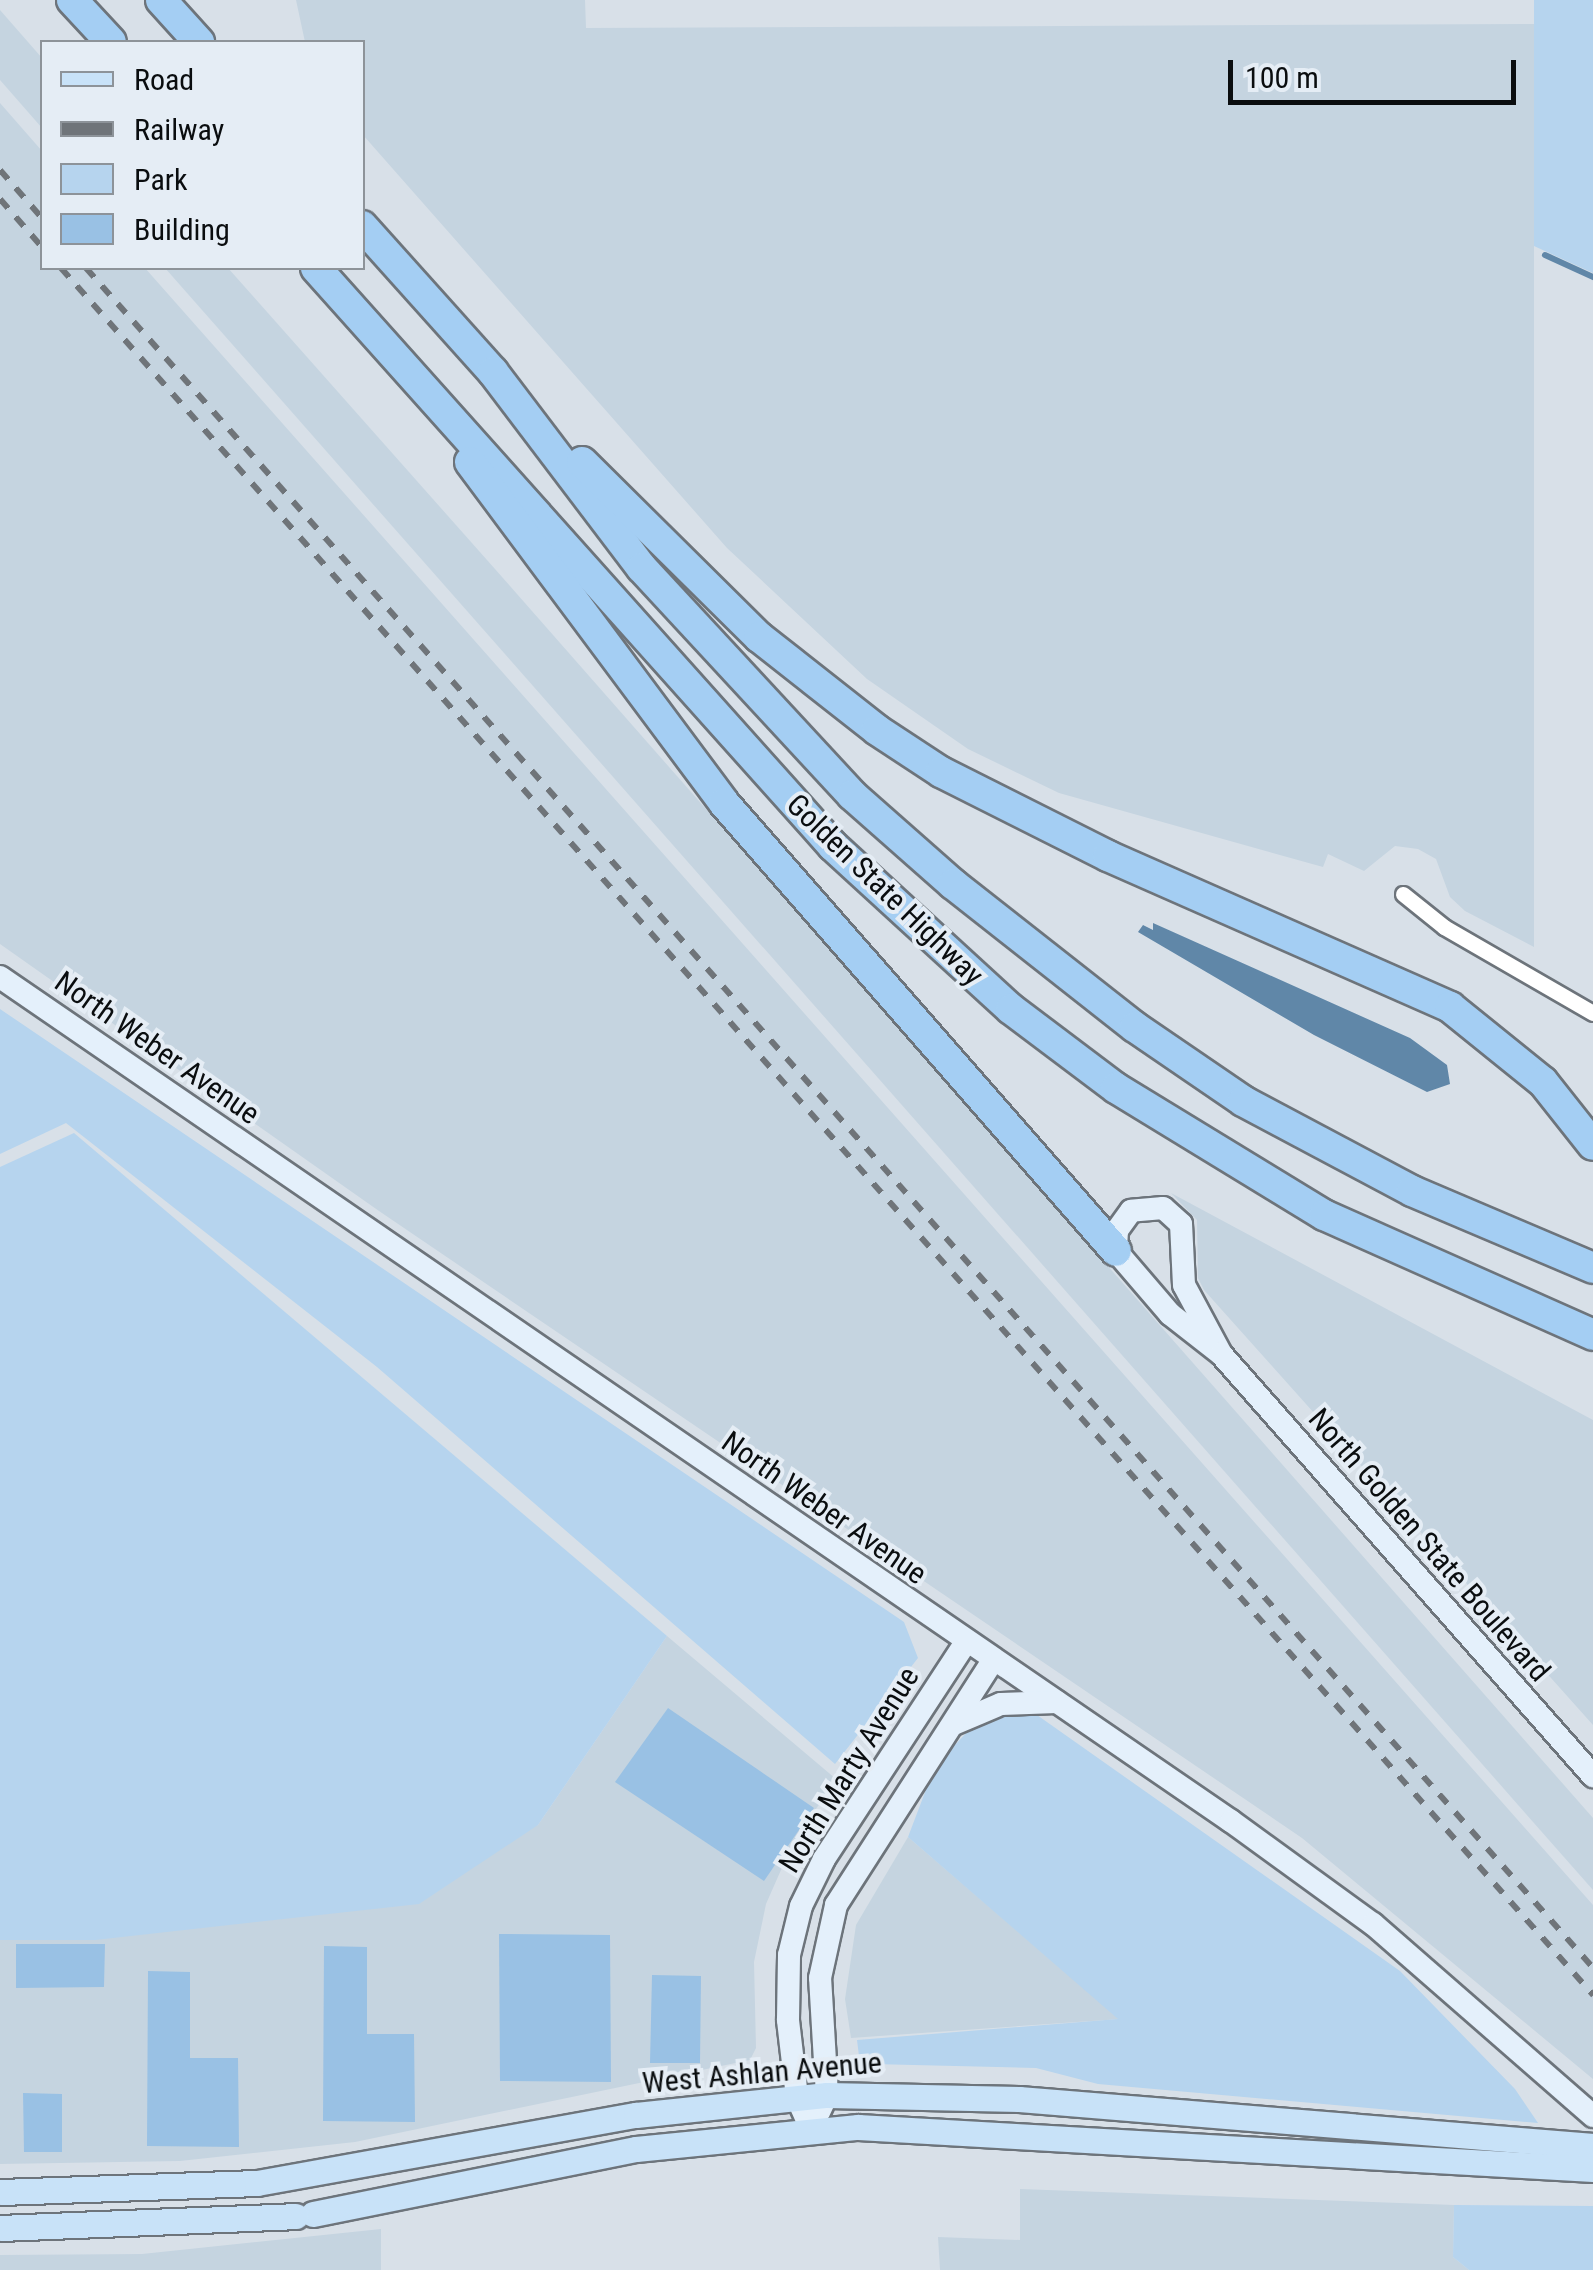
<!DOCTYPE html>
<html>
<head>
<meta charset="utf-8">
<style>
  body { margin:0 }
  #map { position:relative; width:1593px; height:2270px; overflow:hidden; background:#d8e0e8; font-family:"Roboto Condensed",sans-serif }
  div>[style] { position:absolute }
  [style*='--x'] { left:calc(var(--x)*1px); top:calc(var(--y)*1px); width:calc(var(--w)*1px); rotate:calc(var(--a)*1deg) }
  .built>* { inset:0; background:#c5d4e0 }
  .green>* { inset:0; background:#b6d4ee }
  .water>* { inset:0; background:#6087a8 }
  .stream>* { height:6px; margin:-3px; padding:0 3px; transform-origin:3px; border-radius:3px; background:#6087a8 }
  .building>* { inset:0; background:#99c1e4 }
  .roads { filter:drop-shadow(2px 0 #6d747b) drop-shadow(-2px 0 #6d747b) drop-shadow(0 2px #6d747b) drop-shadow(0 -2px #6d747b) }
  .minor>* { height:15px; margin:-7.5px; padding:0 7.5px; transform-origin:7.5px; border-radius:7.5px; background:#fff }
  .secondary>* { height:22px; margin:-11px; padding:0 11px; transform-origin:11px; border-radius:11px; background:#e4f0fb }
  .primary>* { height:25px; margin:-12.5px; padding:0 12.5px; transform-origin:12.5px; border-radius:12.5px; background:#c8e2f8 }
  .motorway>* { height:30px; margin:-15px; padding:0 15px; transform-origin:15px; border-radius:15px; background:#a4cef3 }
  .rail>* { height:6px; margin-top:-3px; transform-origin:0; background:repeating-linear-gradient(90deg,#6f7479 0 12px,transparent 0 24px) }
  span { translate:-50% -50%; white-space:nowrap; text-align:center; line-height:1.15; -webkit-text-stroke:8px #e5edf5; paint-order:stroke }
  .street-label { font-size:30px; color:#0a0d0f }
  .legend { position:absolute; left:40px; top:40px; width:325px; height:230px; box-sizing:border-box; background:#e5edf5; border:2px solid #8d9399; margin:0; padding:12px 18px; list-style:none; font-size:30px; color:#0a0d0f }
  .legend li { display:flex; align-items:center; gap:20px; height:50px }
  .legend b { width:50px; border:2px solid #8d9399 }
  .scale { position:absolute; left:1228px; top:60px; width:288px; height:45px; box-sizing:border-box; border:5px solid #0a0d0f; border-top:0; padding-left:12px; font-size:30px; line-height:35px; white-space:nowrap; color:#0a0d0f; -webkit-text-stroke:8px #e5edf5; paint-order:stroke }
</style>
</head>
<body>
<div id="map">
  <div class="built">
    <i style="clip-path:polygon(296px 0,585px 0,586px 28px,1534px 24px,1534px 947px,1465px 911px,1450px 897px,1436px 859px,1418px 849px,1395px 846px,1364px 871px,1328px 854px,1323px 867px,1059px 793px,968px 749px,867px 679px,727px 548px,363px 135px,362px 42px,305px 42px)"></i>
    <i style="clip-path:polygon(0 10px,42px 58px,42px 128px,0 80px)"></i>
    <i style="clip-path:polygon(0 103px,42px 151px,42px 268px,145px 268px,1593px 1905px,1593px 2079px,1302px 1838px,379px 1211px,0 944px)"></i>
    <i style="clip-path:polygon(165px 268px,228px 268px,495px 569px,1593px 1818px,1593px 1890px)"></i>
    <i style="clip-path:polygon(1171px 1193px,1593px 1420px,1593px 1725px,1204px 1290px,1198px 1278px,1197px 1220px)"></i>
    <i style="clip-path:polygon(667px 1636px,836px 1779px,792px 1845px,766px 1904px,754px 1962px,756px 2048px,750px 2060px,355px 2142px,180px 2161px,0 2164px,0 1940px,538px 1825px)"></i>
    <i style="clip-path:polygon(908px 1837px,1120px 2019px,851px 2038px,845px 1999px,856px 1925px)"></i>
    <i style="clip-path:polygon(1020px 2189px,1454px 2205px,1453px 2257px,1469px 2270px,940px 2270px,938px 2237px,1020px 2240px)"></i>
    <i style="clip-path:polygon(381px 2229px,381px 2270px,0 2270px,0 2255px,142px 2254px)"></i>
  </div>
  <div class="green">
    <i style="clip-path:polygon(1534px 0,1593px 0,1593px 273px,1534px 246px)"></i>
    <i style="clip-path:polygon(0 1009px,904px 1622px,918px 1658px,835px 1764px,377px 1367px,66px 1123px,0 1154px)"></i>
    <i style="clip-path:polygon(74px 1133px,667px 1636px,538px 1825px,419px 1904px,95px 1940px,0 1940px,0 1167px)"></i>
    <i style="clip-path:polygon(1037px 1715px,1400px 1971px,1515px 2089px,1538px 2123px,1098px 2084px,1036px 2068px,872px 2064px,859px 2056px,857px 2040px,1118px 2019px,908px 1837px,935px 1766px,970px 1729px,999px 1716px)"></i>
    <i style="clip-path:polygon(1454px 2205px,1593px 2206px,1593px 2270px,1469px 2270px,1453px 2257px)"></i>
  </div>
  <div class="water">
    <i style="clip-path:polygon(1153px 923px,1410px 1038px,1447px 1065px,1450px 1084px,1427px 1092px,1314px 1035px,1138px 932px,1143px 925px,1153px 930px)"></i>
  </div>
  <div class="stream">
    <i style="--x:1545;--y:255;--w:53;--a:24.6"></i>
  </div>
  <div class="building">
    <i style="clip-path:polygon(668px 1708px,814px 1808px,764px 1881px,615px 1782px)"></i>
    <i style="clip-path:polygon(499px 1934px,610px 1935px,611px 2082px,500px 2081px)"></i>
    <i style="clip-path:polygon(16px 1944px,105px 1944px,104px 1987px,16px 1988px)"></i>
    <i style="clip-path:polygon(324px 1946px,367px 1947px,367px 2034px,414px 2034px,415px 2122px,323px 2121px)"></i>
    <i style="clip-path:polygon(148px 1971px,190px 1972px,190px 2058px,238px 2058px,239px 2147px,147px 2146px)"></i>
    <i style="clip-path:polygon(652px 1975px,701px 1976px,700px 2063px,650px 2063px)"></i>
    <i style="clip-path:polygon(23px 2093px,62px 2094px,62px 2152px,24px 2152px)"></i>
  </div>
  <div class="roads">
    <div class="minor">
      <i style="--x:1403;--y:894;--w:53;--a:38.8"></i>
      <i style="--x:1444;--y:927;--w:172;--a:30"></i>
    </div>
    <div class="secondary">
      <i style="--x:0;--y:977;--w:1493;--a:34.44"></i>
      <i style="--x:1231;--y:1821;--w:175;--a:36"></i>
      <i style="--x:1373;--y:1924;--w:292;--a:41.1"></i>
      <i style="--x:1221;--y:1354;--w:78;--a:-118.2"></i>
      <i style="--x:1184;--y:1285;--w:61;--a:-92.8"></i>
      <i style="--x:1181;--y:1224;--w:24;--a:-138"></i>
      <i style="--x:1163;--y:1208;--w:32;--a:175"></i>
      <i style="--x:1131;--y:1211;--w:24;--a:126"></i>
      <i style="--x:1117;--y:1230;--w:21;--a:93"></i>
      <i style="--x:1116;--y:1251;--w:83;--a:49.4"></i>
      <i style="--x:1170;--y:1314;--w:65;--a:38.1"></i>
      <i style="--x:1221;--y:1354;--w:563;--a:48.6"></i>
      <i style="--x:954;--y:1724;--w:51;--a:-23.1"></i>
      <i style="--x:1001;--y:1704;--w:56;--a:-2"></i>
      <i style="--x:819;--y:2112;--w:19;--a:-65"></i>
      <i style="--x:827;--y:2095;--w:117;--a:-93.4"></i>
      <i style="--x:820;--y:1978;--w:75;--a:-77.6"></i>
      <i style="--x:836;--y:1905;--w:291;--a:-57.3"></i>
      <i style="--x:811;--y:2129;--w:35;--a:-114"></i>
      <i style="--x:797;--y:2097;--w:78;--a:-96.7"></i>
      <i style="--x:788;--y:2020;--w:65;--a:-89.1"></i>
      <i style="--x:789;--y:1955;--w:50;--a:-76.2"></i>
      <i style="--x:801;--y:1906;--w:52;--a:-63.9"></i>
      <i style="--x:824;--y:1859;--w:259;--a:-56.8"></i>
    </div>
    <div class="primary">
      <i style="--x:0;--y:2192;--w:257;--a:-2"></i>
      <i style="--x:257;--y:2183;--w:385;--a:-10.2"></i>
      <i style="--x:636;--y:2115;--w:192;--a:-6"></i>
      <i style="--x:827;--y:2095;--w:192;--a:1.2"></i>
      <i style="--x:1019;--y:2099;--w:576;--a:4.68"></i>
      <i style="--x:313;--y:2214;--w:329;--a:-11.4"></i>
      <i style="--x:636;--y:2149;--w:223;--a:-5.7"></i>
      <i style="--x:858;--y:2127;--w:736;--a:3.27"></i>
      <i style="--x:0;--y:2228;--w:296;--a:-2.3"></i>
    </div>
    <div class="motorway">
      <i style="--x:72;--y:0;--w:57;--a:47.1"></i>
      <i style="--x:161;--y:0;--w:57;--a:47.9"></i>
      <i style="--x:362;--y:226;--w:196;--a:48.1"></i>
      <i style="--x:493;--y:372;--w:246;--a:52.8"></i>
      <i style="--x:642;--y:568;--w:309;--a:47.2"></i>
      <i style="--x:852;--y:795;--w:135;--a:41.4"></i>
      <i style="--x:953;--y:884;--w:231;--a:38.2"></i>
      <i style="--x:1135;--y:1027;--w:131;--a:34.4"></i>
      <i style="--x:1243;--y:1101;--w:191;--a:28"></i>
      <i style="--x:1412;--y:1191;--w:197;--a:23"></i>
      <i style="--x:316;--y:268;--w:775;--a:48.19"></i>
      <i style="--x:833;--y:846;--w:241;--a:42.5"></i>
      <i style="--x:1011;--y:1009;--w:131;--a:37"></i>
      <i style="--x:1116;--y:1088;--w:244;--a:31.4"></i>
      <i style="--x:1324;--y:1215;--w:295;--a:24"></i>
      <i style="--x:470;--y:462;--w:425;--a:53.3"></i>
      <i style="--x:724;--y:803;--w:595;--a:48.81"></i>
      <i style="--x:582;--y:462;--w:249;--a:44.7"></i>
      <i style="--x:759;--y:637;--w:150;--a:38.2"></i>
      <i style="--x:877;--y:730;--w:77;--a:33.3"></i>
      <i style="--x:941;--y:772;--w:187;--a:26.7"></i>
      <i style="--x:1108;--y:856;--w:374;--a:23.8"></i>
      <i style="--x:1450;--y:1007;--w:119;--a:38.9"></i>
      <i style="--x:1543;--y:1082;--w:80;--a:51.6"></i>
    </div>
  </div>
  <div class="rail">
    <i style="--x:0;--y:170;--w:64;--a:48.8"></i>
    <i style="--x:0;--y:199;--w:64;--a:48.8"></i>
    <i style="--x:61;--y:268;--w:2309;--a:48.42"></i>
    <i style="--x:86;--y:268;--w:2272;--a:48.44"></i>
  </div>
  <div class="street-label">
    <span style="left:885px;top:890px;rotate:44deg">Golden State Highway</span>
    <span style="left:157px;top:1048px;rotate:35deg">North Weber Avenue</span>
    <span style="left:824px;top:1508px;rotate:35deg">North Weber Avenue</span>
    <span style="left:1429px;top:1545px;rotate:49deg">North Golden State Boulevard</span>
    <span style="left:849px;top:1770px;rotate:-58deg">North Marty Avenue</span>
    <span style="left:762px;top:2073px;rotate:-5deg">West Ashlan Avenue</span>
  </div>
  <ul class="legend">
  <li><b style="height:12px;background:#c8e2f8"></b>Road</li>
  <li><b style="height:12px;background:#6f7479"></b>Railway</li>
  <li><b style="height:28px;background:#b6d4ee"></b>Park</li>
  <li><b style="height:28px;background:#99c1e4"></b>Building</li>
  </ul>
  <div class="scale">100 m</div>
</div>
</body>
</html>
